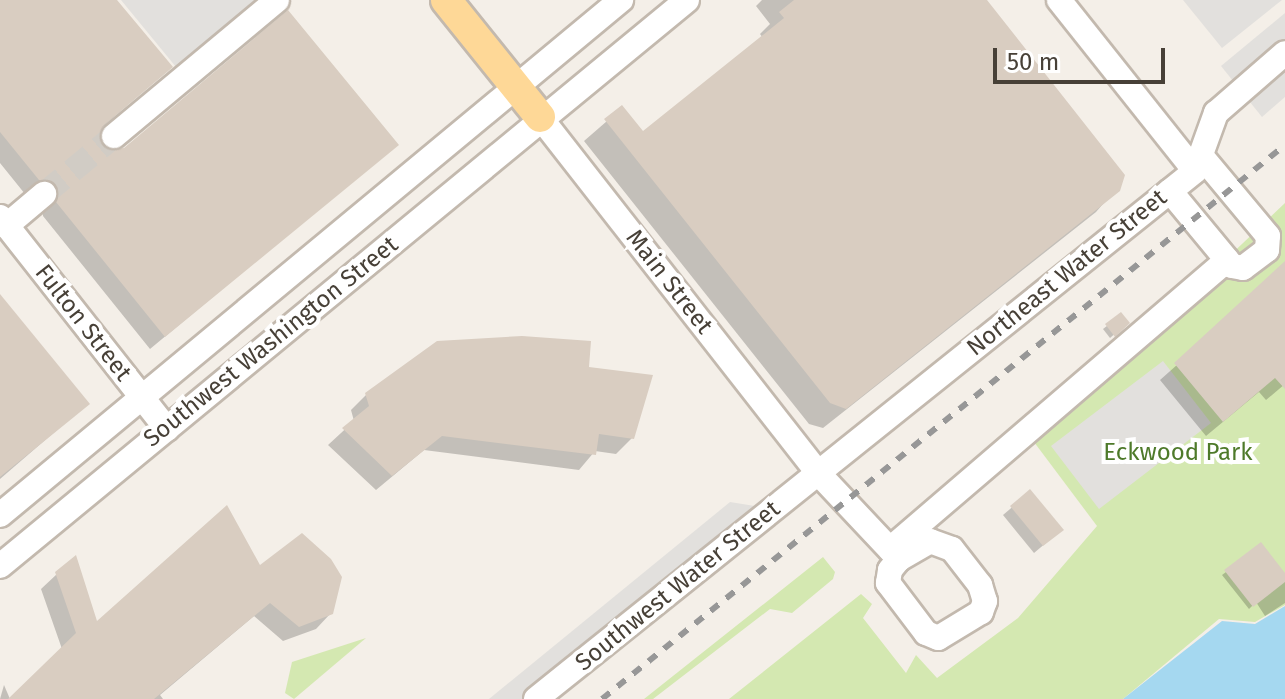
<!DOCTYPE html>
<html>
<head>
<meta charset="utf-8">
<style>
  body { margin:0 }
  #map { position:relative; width:1285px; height:699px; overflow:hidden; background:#f4efe8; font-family:"Fira Sans",sans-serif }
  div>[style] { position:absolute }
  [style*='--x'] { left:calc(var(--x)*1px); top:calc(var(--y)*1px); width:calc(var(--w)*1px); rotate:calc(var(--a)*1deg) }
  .green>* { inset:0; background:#d4e8b1 }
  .parking>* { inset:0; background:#e2e0dd }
  .water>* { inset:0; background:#a5d8f0 }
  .shadow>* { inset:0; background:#0003 }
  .building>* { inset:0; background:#d9cdc1 }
  .minor-tunnel>* { height:24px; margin-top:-12px; transform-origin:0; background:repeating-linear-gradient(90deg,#d1ccc5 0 24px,transparent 0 36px) }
  .roads { filter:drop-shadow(2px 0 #c3b9ae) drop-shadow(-2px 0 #c3b9ae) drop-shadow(0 2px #c3b9ae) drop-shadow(0 -2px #c3b9ae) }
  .minor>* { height:24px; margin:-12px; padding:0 12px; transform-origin:12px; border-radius:12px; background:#fff }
  .major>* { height:30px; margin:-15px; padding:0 15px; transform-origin:15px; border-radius:15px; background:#fed897 }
  .rail>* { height:6px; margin-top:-3px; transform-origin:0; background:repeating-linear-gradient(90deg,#979797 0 10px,transparent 0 20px) }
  span { translate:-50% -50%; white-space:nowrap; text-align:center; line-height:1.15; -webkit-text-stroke:8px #fff; paint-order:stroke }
  .street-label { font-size:24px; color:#474037 }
  .park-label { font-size:24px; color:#4e7a2a }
  .scale { position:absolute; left:993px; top:48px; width:172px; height:36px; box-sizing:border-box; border:4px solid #474037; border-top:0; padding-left:10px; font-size:24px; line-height:28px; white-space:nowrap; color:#474037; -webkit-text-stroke:6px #fff; paint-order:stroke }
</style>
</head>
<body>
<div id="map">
  <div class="green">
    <i style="clip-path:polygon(1285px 203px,1285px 605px,1255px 622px,1219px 619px,1123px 699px,729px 699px,861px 594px,872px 604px,863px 618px,906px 673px,916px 655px,937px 678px,1018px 618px,1097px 526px,1034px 442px)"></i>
    <i style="clip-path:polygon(823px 557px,835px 572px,833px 579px,792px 613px,770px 609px,653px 699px,644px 699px)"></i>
    <i style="clip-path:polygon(366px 638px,294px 699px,285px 693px,292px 662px)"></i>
  </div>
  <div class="parking">
    <i style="clip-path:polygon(121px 0,259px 0,176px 67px)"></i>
    <i style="clip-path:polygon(1183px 0,1282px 0,1222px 48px)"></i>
    <i style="clip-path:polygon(1285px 13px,1285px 97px,1262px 117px,1221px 66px)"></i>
    <i style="clip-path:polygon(1163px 361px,1211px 423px,1099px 509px,1051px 446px)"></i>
    <i style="clip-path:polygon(730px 502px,774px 509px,538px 699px,489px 699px)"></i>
  </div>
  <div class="water">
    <i style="clip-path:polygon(1285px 606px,1285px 699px,1123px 699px,1222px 621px,1255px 624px)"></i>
  </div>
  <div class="shadow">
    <i style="clip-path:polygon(0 0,115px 0,170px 67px,102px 127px,97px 138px,107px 152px,396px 145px,150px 349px,43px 216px,43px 199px,25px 194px,0 163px)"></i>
    <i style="clip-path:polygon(762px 0,984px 0,1123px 181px,1096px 212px,823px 428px,809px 424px,584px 141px,622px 108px,642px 134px,763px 38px,760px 34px,770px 24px,756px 6px)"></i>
    <i style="clip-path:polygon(1285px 269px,1285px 384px,1266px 400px,1259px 392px,1206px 436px,1160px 380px)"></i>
    <i style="clip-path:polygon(0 297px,88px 403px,0 479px)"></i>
    <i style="clip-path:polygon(1121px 315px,1127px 323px,1110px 338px,1103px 329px)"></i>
    <i style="clip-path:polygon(587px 369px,632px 438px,616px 454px,595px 451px,579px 470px,424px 450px,376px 490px,328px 445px,354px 421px,351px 410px,367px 394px)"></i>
    <i style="clip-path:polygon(1030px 492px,1053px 537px,1034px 553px,1003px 515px)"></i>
    <i style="clip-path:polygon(260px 568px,331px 613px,316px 629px,283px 641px,254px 616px,160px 695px,163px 699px,11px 699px,62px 649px,41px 589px,57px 574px,96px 624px)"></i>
    <i style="clip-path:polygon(1226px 572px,1285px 576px,1285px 603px,1265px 616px,1256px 602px,1249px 609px,1222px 575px)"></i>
    <i style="clip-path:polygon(4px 685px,10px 699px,0 699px)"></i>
  </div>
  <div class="building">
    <i style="clip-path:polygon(0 0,117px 0,173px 67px,104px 125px,99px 139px,110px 150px,124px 148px,288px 10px,399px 145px,165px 337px,56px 202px,56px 185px,39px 180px,0 132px)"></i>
    <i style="clip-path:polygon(794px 0,987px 0,1125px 175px,1120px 191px,846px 409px,830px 403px,604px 119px,622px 105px,643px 131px,784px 18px,779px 12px)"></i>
    <i style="clip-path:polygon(1285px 261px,1285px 389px,1275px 378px,1223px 422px,1174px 363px)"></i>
    <i style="clip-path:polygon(0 294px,90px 404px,0 477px)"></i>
    <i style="clip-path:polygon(1121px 312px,1130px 323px,1115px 337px,1105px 324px)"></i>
    <i style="clip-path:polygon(522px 336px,591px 341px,589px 367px,653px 375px,634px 439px,599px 434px,596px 455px,442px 436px,392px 476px,342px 428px,369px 406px,365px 393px,437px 341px)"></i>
    <i style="clip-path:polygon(1030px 489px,1064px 530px,1043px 546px,1010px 506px)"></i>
    <i style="clip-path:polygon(227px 505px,260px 565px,302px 533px,331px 559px,342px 577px,333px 614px,299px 627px,270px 603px,154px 699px,8px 699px,76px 633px,55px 572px,76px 555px,97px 621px)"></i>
    <i style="clip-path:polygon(1261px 542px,1285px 573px,1285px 582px,1253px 607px,1224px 570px)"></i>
  </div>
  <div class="minor-tunnel">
    <i style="--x:44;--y:194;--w:91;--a:-39.6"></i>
  </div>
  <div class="roads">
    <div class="minor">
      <i style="--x:1059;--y:0;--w:218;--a:51.5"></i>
      <i style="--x:540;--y:117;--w:453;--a:52"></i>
      <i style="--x:819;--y:474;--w:117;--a:46.7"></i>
      <i style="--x:114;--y:136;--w:212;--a:-39.8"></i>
      <i style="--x:1170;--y:191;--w:97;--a:50.4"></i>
      <i style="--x:1232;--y:266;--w:11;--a:10"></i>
      <i style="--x:1243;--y:268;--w:30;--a:-37"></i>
      <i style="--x:1267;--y:250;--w:14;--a:-86"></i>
      <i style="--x:1268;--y:236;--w:102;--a:-129.8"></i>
      <i style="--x:0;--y:217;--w:270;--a:51.8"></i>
      <i style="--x:6;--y:226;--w:50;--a:-40.1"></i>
      <i style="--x:0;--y:515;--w:807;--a:-39.67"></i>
      <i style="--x:930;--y:541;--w:23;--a:20"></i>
      <i style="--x:952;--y:549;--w:46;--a:52.1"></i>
      <i style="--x:980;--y:585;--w:17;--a:73"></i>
      <i style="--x:985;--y:601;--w:12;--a:110"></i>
      <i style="--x:981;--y:612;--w:50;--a:148.8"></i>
      <i style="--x:938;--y:638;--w:13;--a:-157"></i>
      <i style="--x:926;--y:633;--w:63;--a:-127.2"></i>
      <i style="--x:888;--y:583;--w:13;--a:-81"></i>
      <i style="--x:890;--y:570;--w:14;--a:-51"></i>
      <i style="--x:899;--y:559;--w:36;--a:-30"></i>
      <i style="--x:890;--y:549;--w:444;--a:-40.6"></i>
      <i style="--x:0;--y:566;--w:890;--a:-39.48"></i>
      <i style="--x:536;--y:699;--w:844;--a:-38.7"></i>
      <i style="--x:1195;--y:171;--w:62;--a:-70.1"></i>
      <i style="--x:1216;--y:113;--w:91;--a:-41"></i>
    </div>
    <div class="major">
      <i style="--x:446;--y:0;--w:150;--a:51.2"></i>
    </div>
  </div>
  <div class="rail">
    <i style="--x:602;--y:699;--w:879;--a:-39.05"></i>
  </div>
  <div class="street-label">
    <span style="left:1067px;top:273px;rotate:-39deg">Northeast Water Street</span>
    <span style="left:669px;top:282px;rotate:52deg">Main Street</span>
    <span style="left:83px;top:323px;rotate:52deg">Fulton Street</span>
    <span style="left:271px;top:342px;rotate:-39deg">Southwest Washington Street</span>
    <span style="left:678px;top:586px;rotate:-39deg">Southwest Water Street</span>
  </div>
  <div class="park-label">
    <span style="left:1178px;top:453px">Eckwood Park</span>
  </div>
  <div class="scale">50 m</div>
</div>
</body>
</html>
